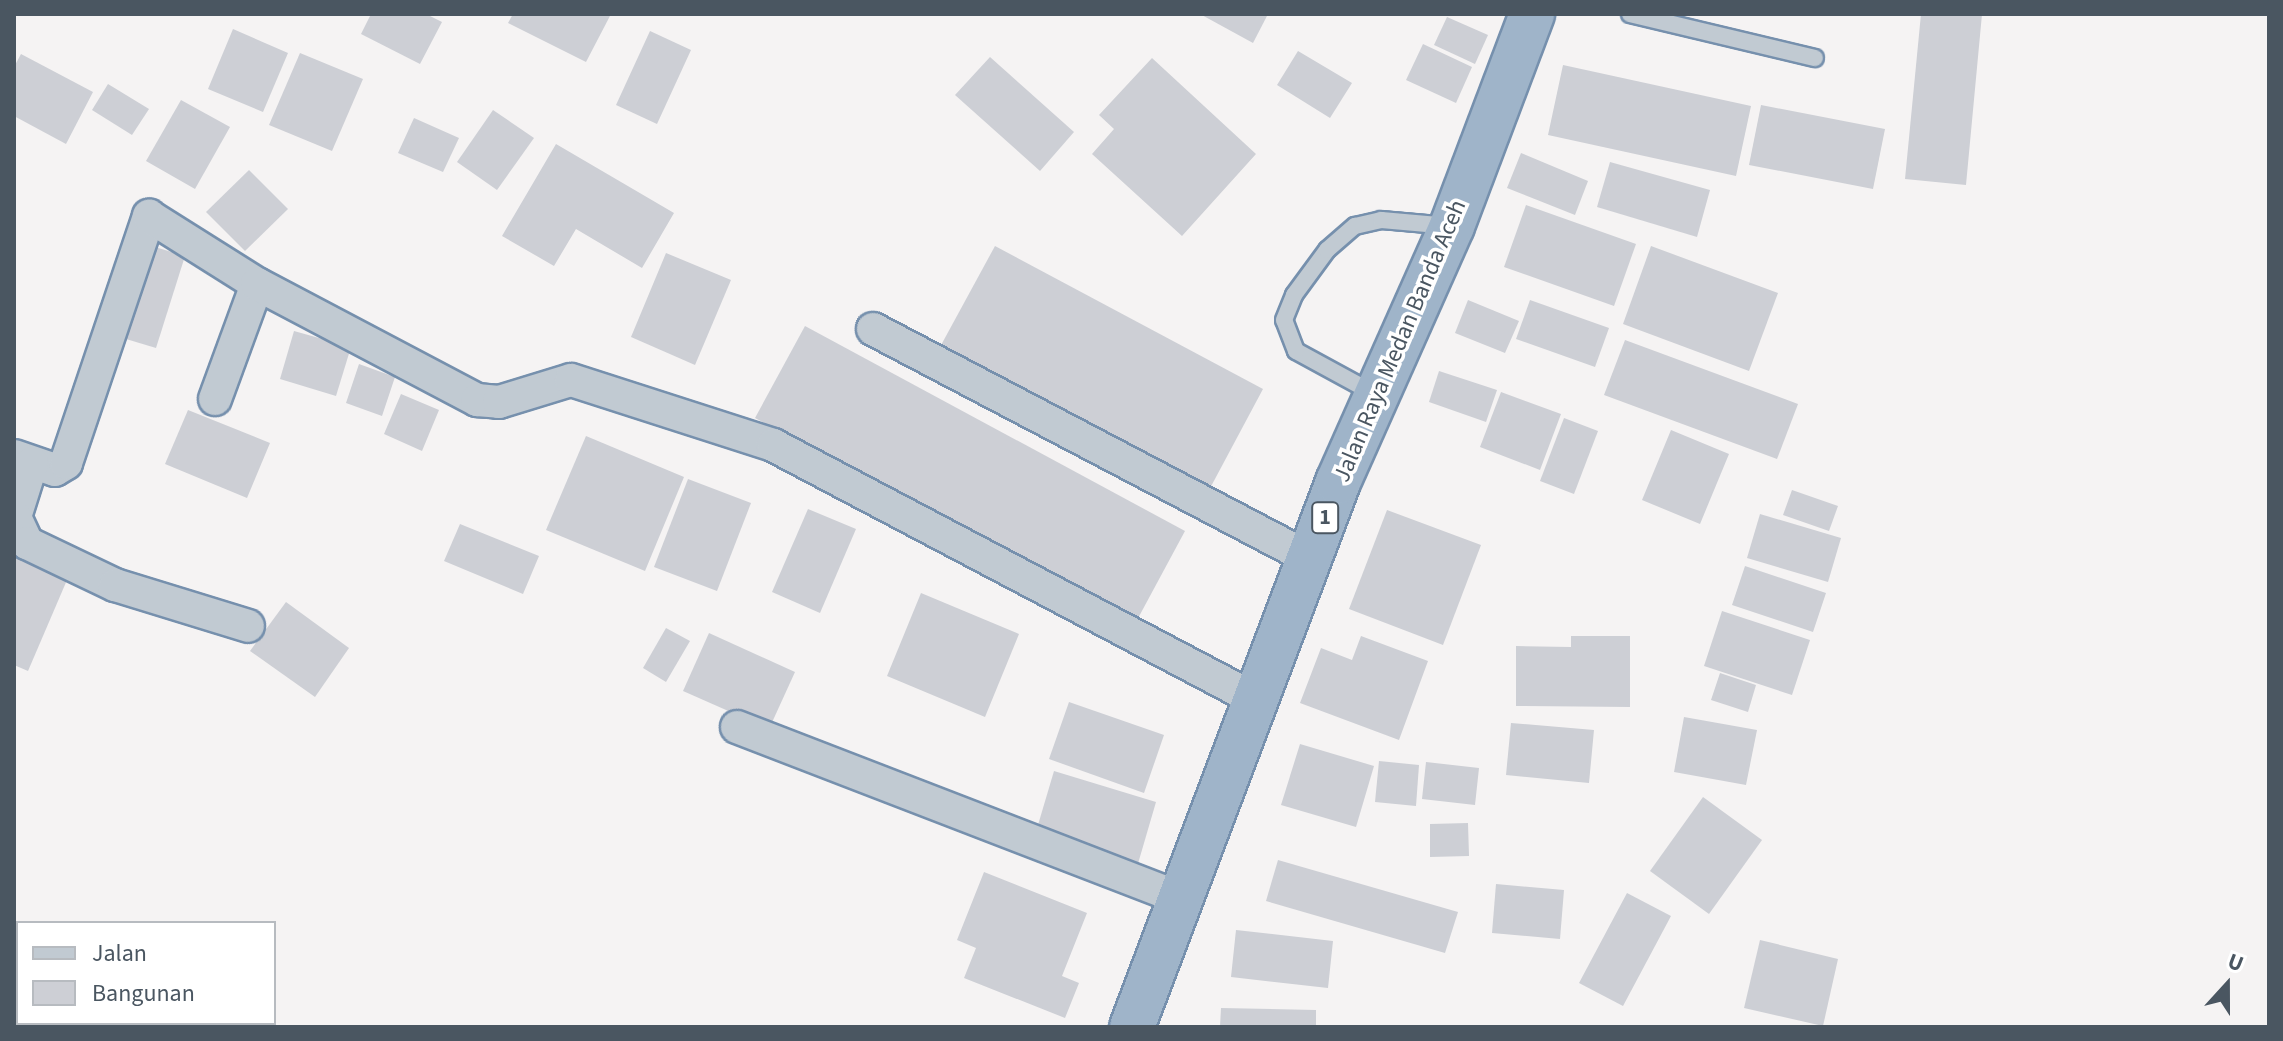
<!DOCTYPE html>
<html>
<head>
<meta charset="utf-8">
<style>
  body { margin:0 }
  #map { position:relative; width:2283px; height:1041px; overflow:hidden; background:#f5f3f3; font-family:"Source Sans 3",sans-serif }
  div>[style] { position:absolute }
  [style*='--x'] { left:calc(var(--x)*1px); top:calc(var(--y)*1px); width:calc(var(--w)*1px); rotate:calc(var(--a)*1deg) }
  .building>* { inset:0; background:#cdcfd5 }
  .roads { filter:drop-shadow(2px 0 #7690ad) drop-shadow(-2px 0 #7690ad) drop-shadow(0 2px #7690ad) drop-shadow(0 -2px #7690ad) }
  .service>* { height:16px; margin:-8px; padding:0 8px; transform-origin:8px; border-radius:8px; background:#c1cad2 }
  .minor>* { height:32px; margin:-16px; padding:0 16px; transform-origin:16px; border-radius:16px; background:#c1cad2 }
  .trunk>* { height:44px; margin:-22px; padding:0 22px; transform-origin:22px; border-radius:22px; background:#9fb4c9 }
  span { translate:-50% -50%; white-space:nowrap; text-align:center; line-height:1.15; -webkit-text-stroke:7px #fff; paint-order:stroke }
  .shield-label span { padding:2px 6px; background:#fff; border:2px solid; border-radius:6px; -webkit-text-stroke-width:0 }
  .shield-label { font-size:22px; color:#4a5661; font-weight:700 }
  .street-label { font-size:24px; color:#4a5661 }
  .frame { position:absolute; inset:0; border:16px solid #4a5661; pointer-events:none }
  .legend { position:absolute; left:16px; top:921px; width:260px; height:104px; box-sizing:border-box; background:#fff; border:2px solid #b7bbc0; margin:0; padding:10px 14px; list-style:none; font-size:24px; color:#4a5661 }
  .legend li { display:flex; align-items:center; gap:16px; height:40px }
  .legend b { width:40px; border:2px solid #b7bbc0 }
  .north { position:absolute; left:2187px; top:945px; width:80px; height:80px; -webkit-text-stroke:6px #fff; paint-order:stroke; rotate:21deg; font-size:22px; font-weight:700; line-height:32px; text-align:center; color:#4a5661 }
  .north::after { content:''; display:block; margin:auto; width:28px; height:36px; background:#4a5661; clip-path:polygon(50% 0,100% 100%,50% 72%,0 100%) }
</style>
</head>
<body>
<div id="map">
  <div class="building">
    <i style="clip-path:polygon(371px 14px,426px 14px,442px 22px,420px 64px,361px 34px)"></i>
    <i style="clip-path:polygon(513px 14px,611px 14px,586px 62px,508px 23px)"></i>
    <i style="clip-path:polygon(1200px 14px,1268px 14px,1253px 43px)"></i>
    <i style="clip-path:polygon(1921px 14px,1982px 14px,1966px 185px,1905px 179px)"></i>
    <i style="clip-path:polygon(1447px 17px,1488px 35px,1475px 64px,1434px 45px)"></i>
    <i style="clip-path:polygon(233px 29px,288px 53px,263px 112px,208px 89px)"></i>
    <i style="clip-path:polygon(650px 31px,691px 50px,657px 124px,616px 105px)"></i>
    <i style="clip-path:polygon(1423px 44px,1472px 67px,1456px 103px,1406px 80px)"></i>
    <i style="clip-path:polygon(1298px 51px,1352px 83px,1330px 118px,1277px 85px)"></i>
    <i style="clip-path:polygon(300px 53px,363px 79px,332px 151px,269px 125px)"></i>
    <i style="clip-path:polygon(21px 54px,93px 92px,66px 144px,14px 116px,14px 67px)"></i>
    <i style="clip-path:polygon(990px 57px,1074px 132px,1040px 171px,955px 95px)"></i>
    <i style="clip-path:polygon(1152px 58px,1256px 154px,1182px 236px,1092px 154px,1114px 129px,1099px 115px)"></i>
    <i style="clip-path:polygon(1563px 65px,1751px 106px,1736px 176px,1548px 135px)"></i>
    <i style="clip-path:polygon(108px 84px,149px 109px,132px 135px,92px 110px)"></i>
    <i style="clip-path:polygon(181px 100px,230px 127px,195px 189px,146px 161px)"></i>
    <i style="clip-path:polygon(1761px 105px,1885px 129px,1873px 189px,1749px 165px)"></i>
    <i style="clip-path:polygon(493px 110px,534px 138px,497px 190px,457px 162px)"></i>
    <i style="clip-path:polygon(414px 118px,459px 138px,443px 172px,398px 153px)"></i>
    <i style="clip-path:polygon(556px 144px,674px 213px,642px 268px,576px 229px,554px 266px,502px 236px)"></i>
    <i style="clip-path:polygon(1521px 153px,1588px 181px,1575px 215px,1507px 188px)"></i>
    <i style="clip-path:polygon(1610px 162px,1710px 190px,1697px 237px,1597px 207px)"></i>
    <i style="clip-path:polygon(249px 170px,288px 209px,245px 251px,206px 212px)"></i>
    <i style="clip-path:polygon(1526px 205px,1636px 244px,1614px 306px,1504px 267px)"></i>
    <i style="clip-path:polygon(145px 244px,185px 256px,156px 348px,116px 336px)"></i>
    <i style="clip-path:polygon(995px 246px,1263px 389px,1208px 492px,940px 347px)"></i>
    <i style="clip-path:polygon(1651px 246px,1778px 293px,1749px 371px,1623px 324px)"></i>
    <i style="clip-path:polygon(666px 253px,731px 280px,695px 365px,631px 337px)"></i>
    <i style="clip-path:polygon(1468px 300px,1519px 321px,1505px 353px,1455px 333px)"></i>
    <i style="clip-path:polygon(1530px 300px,1609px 328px,1595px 367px,1516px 339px)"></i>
    <i style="clip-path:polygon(805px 326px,1185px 531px,1136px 622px,755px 418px)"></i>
    <i style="clip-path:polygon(294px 331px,351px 347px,336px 396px,280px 379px)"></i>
    <i style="clip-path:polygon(1625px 340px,1798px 404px,1777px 459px,1604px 395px)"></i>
    <i style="clip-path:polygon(359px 364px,395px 377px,382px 416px,346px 403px)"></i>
    <i style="clip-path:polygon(1439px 371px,1497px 390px,1486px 422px,1429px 402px)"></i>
    <i style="clip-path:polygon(1501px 392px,1561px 414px,1540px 470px,1480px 447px)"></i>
    <i style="clip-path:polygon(401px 394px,439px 410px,422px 451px,384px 434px)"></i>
    <i style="clip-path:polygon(188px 410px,270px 443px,247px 498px,165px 464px)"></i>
    <i style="clip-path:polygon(1564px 418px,1598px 431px,1574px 494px,1540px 481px)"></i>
    <i style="clip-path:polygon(1671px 430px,1729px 454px,1700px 524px,1642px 500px)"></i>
    <i style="clip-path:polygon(586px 436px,684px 477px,645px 571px,546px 530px)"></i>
    <i style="clip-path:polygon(688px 479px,751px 503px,717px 591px,654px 567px)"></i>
    <i style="clip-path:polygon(1792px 490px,1838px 506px,1829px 531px,1783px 515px)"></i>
    <i style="clip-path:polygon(808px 509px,856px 529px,820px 613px,772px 592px)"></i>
    <i style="clip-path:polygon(1387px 510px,1481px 545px,1443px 645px,1349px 609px)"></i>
    <i style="clip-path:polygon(1760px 514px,1841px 538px,1828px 582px,1747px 558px)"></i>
    <i style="clip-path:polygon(460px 524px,539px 556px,523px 594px,444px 561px)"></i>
    <i style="clip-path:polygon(14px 557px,67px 580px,28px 671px,14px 665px)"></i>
    <i style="clip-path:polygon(1745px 566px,1826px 593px,1813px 632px,1732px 605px)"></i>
    <i style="clip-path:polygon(921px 593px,1019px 634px,985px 717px,887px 676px)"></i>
    <i style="clip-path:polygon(286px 602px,349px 648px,315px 697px,250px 651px)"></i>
    <i style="clip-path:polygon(1722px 611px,1810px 640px,1792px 695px,1704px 666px)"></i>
    <i style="clip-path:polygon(666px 628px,690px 641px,666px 682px,643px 668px)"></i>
    <i style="clip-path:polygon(709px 633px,795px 672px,769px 729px,683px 691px)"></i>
    <i style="clip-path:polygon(1361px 636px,1428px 661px,1399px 740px,1300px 703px,1321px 648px,1352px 660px)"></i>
    <i style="clip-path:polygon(1571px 636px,1630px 636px,1630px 707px,1516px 706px,1516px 646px,1571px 647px)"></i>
    <i style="clip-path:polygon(1720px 673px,1756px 685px,1748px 712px,1711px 700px)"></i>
    <i style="clip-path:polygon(1069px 702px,1164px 735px,1144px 793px,1049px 759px)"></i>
    <i style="clip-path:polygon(1684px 717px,1757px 730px,1746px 785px,1674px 772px)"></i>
    <i style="clip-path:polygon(1511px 723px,1594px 730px,1589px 783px,1506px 775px)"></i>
    <i style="clip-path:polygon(1300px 744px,1374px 766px,1356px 827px,1281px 805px)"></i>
    <i style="clip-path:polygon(1379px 761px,1419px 765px,1416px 806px,1375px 802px)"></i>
    <i style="clip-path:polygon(1426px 762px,1479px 768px,1475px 805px,1422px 799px)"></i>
    <i style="clip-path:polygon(1054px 771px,1156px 802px,1137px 867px,1035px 835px)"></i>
    <i style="clip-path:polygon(1703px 797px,1762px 840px,1709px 914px,1650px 871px)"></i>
    <i style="clip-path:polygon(1468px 823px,1469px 856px,1430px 857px,1430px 824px)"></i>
    <i style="clip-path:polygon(1278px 860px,1458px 912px,1445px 953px,1266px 901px)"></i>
    <i style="clip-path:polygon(984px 872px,1087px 913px,1062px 976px,1079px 983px,1065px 1018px,964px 978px,976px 948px,957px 940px)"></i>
    <i style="clip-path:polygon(1496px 884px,1564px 890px,1560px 939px,1492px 933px)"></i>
    <i style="clip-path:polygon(1627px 893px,1671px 916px,1623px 1006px,1579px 983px)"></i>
    <i style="clip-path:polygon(1236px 930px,1333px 941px,1328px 988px,1231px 977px)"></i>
    <i style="clip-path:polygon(1760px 940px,1838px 959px,1823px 1026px,1744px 1008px)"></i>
    <i style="clip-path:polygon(1221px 1008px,1316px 1010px,1316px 1027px,1220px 1027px)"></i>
  </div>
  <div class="roads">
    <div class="service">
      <i style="--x:1630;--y:14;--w:190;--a:13.4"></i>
      <i style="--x:1375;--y:394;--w:90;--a:-151.4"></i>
      <i style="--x:1296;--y:351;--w:33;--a:-111"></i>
      <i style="--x:1284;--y:320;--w:27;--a:-68"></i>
      <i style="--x:1294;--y:295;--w:56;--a:-53.7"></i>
      <i style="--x:1327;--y:250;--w:37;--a:-41"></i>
      <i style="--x:1355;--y:226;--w:27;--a:-13"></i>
      <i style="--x:1381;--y:220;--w:69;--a:5"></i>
    </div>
    <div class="minor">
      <i style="--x:873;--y:329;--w:495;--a:27.7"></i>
      <i style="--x:215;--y:399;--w:122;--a:-69.9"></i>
      <i style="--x:14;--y:456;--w:43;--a:18.9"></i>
      <i style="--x:55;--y:470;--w:13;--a:-32"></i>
      <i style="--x:66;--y:463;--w:261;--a:-71.4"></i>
      <i style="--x:149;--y:216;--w:128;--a:32.2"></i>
      <i style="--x:257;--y:284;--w:249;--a:27.8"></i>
      <i style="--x:477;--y:400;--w:22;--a:5"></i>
      <i style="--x:499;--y:402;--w:75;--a:-17"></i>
      <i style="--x:571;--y:380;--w:212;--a:17.8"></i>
      <i style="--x:773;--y:445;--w:545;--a:27.79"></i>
      <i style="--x:32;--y:463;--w:57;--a:107.5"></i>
      <i style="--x:15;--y:517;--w:29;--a:65"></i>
      <i style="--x:27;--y:543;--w:98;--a:25.5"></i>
      <i style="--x:115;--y:585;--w:139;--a:17.1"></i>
      <i style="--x:737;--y:727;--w:476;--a:21.1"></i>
    </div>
    <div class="trunk">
      <i style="--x:1132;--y:1027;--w:583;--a:-69.29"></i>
      <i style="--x:1338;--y:482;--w:280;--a:-66"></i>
      <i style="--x:1452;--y:226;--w:227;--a:-69.3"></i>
    </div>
  </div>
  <div class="shield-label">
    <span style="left:1325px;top:518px">1</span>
  </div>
  <div class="street-label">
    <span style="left:1400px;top:341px;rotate:-67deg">Jalan Raya Medan Banda Aceh</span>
  </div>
  <div class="frame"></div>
  <ul class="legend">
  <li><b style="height:10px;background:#c1cad2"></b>Jalan</li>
  <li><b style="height:22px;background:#cdcfd5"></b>Bangunan</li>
  </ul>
  <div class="north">U</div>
</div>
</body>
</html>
